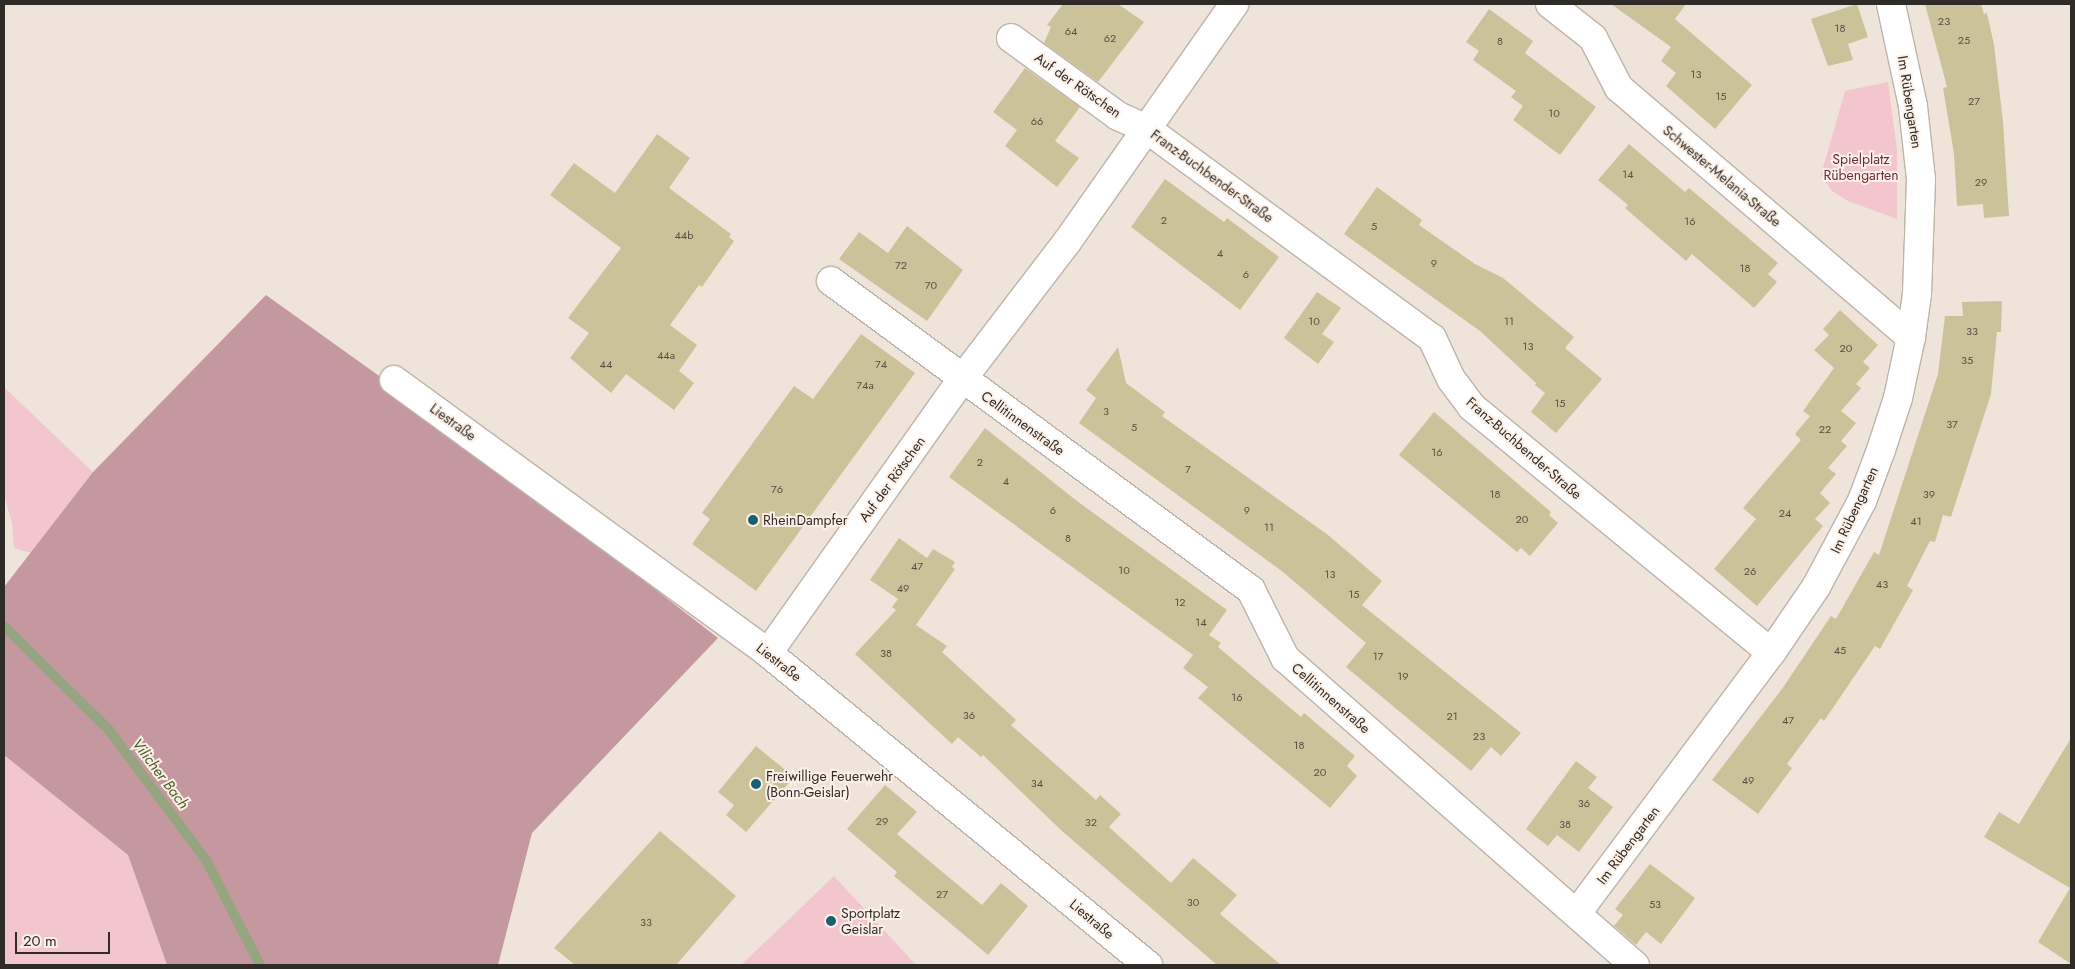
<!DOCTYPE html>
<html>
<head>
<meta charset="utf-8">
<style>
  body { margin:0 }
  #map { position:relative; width:2075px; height:969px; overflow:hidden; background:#efe4d9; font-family:Jost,sans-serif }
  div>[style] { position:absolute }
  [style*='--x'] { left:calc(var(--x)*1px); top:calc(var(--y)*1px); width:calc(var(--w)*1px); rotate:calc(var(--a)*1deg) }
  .green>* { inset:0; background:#f3c6cd }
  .forest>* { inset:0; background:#c598a0 }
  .stream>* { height:10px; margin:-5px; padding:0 5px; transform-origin:5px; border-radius:5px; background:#96a57f }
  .building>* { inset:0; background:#ccc299 }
  .roads { filter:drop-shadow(1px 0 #beb3a9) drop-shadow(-1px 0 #beb3a9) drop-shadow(0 1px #beb3a9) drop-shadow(0 -1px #beb3a9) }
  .street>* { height:28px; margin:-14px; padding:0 14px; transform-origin:14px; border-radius:14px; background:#fff }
  .dots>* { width:14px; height:14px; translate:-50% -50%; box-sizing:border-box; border:2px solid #fdf1e7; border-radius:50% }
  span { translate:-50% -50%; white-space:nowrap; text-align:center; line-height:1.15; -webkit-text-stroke:4px #fdf1e7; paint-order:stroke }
  .number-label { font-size:11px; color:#565144 }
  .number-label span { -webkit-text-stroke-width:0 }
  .street-label { font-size:14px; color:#2f2b27 }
  .park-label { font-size:14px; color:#672c3a }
  .poi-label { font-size:14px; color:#2f2b27 }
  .left { translate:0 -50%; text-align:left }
  .water-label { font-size:15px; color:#4a5e25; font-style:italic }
  .frame { position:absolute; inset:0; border:5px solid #2f2b27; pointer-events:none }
  .scale { position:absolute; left:15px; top:932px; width:95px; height:22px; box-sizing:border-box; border:2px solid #2f2b27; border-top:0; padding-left:6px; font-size:15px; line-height:18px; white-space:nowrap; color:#2f2b27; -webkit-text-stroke:4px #fdf1e7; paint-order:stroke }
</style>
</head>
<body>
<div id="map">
  <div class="green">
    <i style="clip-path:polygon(1888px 82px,1897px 150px,1897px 219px,1848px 201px,1832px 191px,1821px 175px,1845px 91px)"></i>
    <i style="clip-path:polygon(4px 387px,93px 472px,31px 553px,14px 548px,12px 523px,4px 496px)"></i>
    <i style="clip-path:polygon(4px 755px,128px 855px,167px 965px,4px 965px)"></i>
    <i style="clip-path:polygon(834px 876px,916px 965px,741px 965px)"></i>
  </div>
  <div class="forest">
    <i style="clip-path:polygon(266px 295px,389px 383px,718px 638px,532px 833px,498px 965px,167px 965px,128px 855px,4px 755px,4px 587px,93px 472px)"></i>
  </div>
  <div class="stream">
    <i style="--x:4;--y:626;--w:148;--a:44.7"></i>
    <i style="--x:109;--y:730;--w:162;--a:53.3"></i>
    <i style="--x:206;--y:860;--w:118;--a:62.8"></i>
  </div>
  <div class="building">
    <i style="clip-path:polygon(1063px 4px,1118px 4px,1144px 22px,1098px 82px,1044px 43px,1051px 27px,1047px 25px)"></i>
    <i style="clip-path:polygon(1611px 4px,1686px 4px,1675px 19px,1752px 85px,1715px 129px,1666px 86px,1676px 73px,1661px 61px,1671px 47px)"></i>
    <i style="clip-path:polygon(1857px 4px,1868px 37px,1848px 44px,1853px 60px,1828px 66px,1811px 19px)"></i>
    <i style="clip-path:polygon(1925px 4px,1981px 4px,1984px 14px,1987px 13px,1994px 45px,2003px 122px,2009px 216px,1984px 218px,1983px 204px,1957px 206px,1954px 154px,1943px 88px,1947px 87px)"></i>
    <i style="clip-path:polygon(1489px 9px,1533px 41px,1525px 53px,1596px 107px,1560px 155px,1513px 120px,1523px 106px,1511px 97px,1516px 91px,1473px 60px,1479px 51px,1466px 42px)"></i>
    <i style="clip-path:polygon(1025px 68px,1080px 107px,1055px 141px,1079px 158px,1057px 187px,1005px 146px,1017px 130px,993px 112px)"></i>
    <i style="clip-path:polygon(657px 134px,690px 158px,669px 188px,731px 234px,729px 237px,734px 241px,702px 287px,699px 285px,670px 325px,697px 345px,679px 371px,694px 383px,674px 410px,626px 374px,611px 393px,570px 358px,589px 333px,568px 318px,621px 248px,550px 195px,574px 163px,615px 193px)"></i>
    <i style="clip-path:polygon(1629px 144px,1685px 192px,1689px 188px,1778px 263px,1768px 274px,1777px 282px,1754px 308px,1692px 254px,1686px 261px,1625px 208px,1628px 205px,1598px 180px)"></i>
    <i style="clip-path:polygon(1165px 179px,1224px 222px,1227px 218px,1279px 257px,1240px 310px,1131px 227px)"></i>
    <i style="clip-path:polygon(1377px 187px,1422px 220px,1419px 225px,1475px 264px,1503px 278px,1574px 337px,1565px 348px,1602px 379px,1556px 433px,1531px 412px,1545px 393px,1535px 385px,1536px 383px,1480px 331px,1344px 234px)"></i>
    <i style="clip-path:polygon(907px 226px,963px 270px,927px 321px,839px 259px,859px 232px,888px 253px)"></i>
    <i style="clip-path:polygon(1317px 292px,1341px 308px,1322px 334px,1334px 342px,1318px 364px,1284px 338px)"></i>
    <i style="clip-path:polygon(2002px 301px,2001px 332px,1997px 332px,1991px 394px,1951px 517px,1943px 515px,1935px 542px,1930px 541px,1907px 586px,1913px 590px,1880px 649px,1875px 646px,1824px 721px,1821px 718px,1787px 764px,1792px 768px,1758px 814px,1712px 780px,1782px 689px,1831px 616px,1836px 619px,1874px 552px,1879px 555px,1938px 374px,1945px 316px,1963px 316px,1962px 302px)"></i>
    <i style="clip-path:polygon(1840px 310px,1878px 345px,1863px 362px,1870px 368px,1856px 384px,1861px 388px,1841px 411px,1856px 423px,1841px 441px,1847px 446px,1828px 468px,1836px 474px,1820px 493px,1830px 503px,1815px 519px,1823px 526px,1757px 606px,1714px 569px,1756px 519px,1743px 508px,1801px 440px,1795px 434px,1810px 416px,1803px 411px,1834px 368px,1814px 350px,1829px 335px,1823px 329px)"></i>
    <i style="clip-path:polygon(861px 334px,915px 373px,756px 591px,692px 544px,710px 519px,702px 513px,794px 386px,813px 399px)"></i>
    <i style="clip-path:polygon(1118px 347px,1126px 383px,1165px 412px,1162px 416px,1328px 535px,1382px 581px,1362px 605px,1521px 733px,1501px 756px,1491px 747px,1471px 771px,1346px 667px,1366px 643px,1283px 572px,1079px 423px,1096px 398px,1086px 390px)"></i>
    <i style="clip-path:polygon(1434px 412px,1551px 512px,1549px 515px,1558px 523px,1530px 556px,1521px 548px,1517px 552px,1399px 455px)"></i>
    <i style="clip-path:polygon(985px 428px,1077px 501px,1227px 610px,1209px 635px,1221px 643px,1218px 647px,1301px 717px,1304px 713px,1355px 756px,1347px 766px,1357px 776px,1330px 808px,1198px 698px,1208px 687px,1183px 668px,1193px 655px,949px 477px)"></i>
    <i style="clip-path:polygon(899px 538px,927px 558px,933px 549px,955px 562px,952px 567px,955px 569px,916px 625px,947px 646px,942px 652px,1016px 720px,1011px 725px,1096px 800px,1100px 795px,1121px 814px,1109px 827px,1171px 883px,1193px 858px,1237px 895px,1220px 914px,1281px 965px,1217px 965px,1062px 831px,983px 755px,981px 757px,958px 737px,952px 744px,855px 654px,896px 610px,892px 607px,898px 599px,870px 580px)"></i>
    <i style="clip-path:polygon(2071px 738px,2071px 964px,2038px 942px,2070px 888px,1984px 837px,1999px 812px,2019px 824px)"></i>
    <i style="clip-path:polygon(756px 746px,794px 777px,746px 832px,726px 815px,734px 805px,718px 792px)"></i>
    <i style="clip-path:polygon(1576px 761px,1597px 777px,1588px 788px,1613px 807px,1579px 852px,1557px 835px,1548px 846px,1526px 829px)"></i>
    <i style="clip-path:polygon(885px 785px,917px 812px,897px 834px,982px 905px,1001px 883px,1028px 906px,988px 955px,894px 876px,897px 872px,847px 829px)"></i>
    <i style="clip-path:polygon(660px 831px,736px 896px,676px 965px,575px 965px,554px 948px)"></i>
    <i style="clip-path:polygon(1650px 864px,1695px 898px,1661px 944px,1646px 932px,1636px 945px,1614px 926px,1623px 915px,1615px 909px)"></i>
  </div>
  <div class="roads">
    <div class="street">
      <i style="--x:1550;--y:4;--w:55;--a:38.3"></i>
      <i style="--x:1593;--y:38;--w:56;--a:62.5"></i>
      <i style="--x:1619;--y:88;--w:384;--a:40.5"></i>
      <i style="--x:1011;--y:38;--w:132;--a:36.1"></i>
      <i style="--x:1118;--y:116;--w:32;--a:24"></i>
      <i style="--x:1147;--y:129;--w:353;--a:36.3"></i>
      <i style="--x:1432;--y:338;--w:45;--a:65.1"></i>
      <i style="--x:1451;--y:379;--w:35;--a:53"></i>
      <i style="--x:1472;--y:407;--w:387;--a:39.4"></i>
      <i style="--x:831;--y:281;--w:521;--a:36.34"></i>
      <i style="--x:1251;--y:590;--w:76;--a:63.4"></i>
      <i style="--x:1285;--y:658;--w:466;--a:41.3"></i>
      <i style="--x:394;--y:380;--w:463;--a:36.1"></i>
      <i style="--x:768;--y:653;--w:492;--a:39.4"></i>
      <i style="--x:768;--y:653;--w:337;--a:-54.7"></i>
      <i style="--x:963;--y:378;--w:171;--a:-52.6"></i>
      <i style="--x:1067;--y:242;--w:291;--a:-54.9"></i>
      <i style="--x:1577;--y:913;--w:324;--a:-53.3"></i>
      <i style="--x:1771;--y:653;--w:80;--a:-55.7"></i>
      <i style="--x:1816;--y:587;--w:98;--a:-61.9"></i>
      <i style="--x:1862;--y:501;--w:54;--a:-69.6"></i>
      <i style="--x:1881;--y:450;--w:55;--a:-71.9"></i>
      <i style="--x:1898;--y:398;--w:62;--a:-78"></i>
      <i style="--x:1911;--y:337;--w:43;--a:-82.1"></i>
      <i style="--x:1917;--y:294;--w:115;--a:-88"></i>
      <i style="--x:1921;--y:179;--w:73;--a:-96.3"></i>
      <i style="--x:1913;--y:106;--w:104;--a:-102.2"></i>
    </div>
  </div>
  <div class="dots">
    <i style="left:753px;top:520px;background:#186170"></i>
    <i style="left:756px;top:784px;background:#186170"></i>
    <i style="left:831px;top:921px;background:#186170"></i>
  </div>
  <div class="number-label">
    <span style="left:1944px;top:21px">23</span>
    <span style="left:1840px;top:28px">18</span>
    <span style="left:1071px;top:31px">64</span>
    <span style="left:1110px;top:38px">62</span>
    <span style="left:1964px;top:40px">25</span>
    <span style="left:1500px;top:41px">8</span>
    <span style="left:1696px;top:74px">13</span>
    <span style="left:1721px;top:96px">15</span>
    <span style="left:1974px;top:101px">27</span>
    <span style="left:1554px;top:113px">10</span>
    <span style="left:1037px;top:121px">66</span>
    <span style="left:1628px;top:174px">14</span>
    <span style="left:1981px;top:182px">29</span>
    <span style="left:1164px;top:220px">2</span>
    <span style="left:1690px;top:221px">16</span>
    <span style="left:1374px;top:226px">5</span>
    <span style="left:684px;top:235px">44b</span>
    <span style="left:1220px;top:253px">4</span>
    <span style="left:1434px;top:263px">9</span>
    <span style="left:901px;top:265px">72</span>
    <span style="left:1745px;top:268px">18</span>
    <span style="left:1246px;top:274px">6</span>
    <span style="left:931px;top:285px">70</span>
    <span style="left:1314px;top:321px">10</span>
    <span style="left:1509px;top:321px">11</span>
    <span style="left:1972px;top:331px">33</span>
    <span style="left:1528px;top:346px">13</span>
    <span style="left:1846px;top:348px">20</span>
    <span style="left:666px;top:355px">44a</span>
    <span style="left:1967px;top:360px">35</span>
    <span style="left:606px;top:364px">44</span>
    <span style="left:881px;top:364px">74</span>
    <span style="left:865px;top:385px">74a</span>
    <span style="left:1560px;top:403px">15</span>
    <span style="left:1106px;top:411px">3</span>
    <span style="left:1952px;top:424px">37</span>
    <span style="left:1134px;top:427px">5</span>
    <span style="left:1825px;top:429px">22</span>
    <span style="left:1437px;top:452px">16</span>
    <span style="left:980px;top:462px">2</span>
    <span style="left:1188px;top:469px">7</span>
    <span style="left:1006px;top:481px">4</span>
    <span style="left:777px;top:489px">76</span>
    <span style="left:1495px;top:494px">18</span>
    <span style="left:1929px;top:494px">39</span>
    <span style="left:1053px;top:510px">6</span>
    <span style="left:1247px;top:510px">9</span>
    <span style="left:1785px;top:513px">24</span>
    <span style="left:1522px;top:519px">20</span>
    <span style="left:1916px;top:521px">41</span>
    <span style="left:1269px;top:527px">11</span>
    <span style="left:1068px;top:538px">8</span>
    <span style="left:917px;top:566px">47</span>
    <span style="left:1124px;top:570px">10</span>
    <span style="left:1750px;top:571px">26</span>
    <span style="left:1330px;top:574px">13</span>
    <span style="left:1882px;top:584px">43</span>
    <span style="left:903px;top:588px">49</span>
    <span style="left:1354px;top:594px">15</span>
    <span style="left:1180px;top:602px">12</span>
    <span style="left:1201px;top:622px">14</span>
    <span style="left:1840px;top:650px">45</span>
    <span style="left:886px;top:653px">38</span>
    <span style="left:1378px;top:656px">17</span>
    <span style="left:1403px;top:676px">19</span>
    <span style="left:1237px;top:697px">16</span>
    <span style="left:969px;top:715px">36</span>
    <span style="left:1452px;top:716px">21</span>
    <span style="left:1788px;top:720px">47</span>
    <span style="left:1479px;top:736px">23</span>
    <span style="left:1299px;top:745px">18</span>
    <span style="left:1320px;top:772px">20</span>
    <span style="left:1748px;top:780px">49</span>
    <span style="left:1037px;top:783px">34</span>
    <span style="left:1584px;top:803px">36</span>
    <span style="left:882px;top:821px">29</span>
    <span style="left:1091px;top:822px">32</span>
    <span style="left:1565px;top:824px">38</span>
    <span style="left:942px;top:894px">27</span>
    <span style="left:1193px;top:902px">30</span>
    <span style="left:1655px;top:904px">53</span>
    <span style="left:646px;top:922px">33</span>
  </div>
  <div class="street-label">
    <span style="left:1078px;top:85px;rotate:35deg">Auf der Rötschen</span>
    <span style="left:1910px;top:102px;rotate:81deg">Im Rübengarten</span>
    <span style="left:1212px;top:176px;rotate:36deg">Franz-Buchbender-Straße</span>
    <span style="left:1722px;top:176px;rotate:40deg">Schwester-Melania-Straße</span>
    <span style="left:453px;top:422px;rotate:36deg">Liestraße</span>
    <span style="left:1023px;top:423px;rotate:36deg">Cellitinnenstraße</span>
    <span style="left:1524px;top:448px;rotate:41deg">Franz-Buchbender-Straße</span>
    <span style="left:892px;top:479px;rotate:-54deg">Auf der Rötschen</span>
    <span style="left:1854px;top:510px;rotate:-65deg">Im Rübengarten</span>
    <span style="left:779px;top:662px;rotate:38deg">Liestraße</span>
    <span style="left:1331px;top:698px;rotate:41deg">Cellitinnenstraße</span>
    <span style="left:1628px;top:845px;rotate:-53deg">Im Rübengarten</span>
    <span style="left:1092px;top:919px;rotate:40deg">Liestraße</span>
  </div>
  <div class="park-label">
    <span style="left:1861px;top:167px">Spielplatz<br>Rübengarten</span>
  </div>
  <div class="poi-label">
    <span class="left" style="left:763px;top:520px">RheinDampfer</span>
    <span class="left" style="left:766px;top:784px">Freiwillige Feuerwehr<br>(Bonn-Geislar)</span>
    <span class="left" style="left:841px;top:921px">Sportplatz<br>Geislar</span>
  </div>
  <div class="water-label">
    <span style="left:160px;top:774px;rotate:53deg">Vilicher Bach</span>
  </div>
  <div class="frame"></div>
  <div class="scale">20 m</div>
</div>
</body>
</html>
